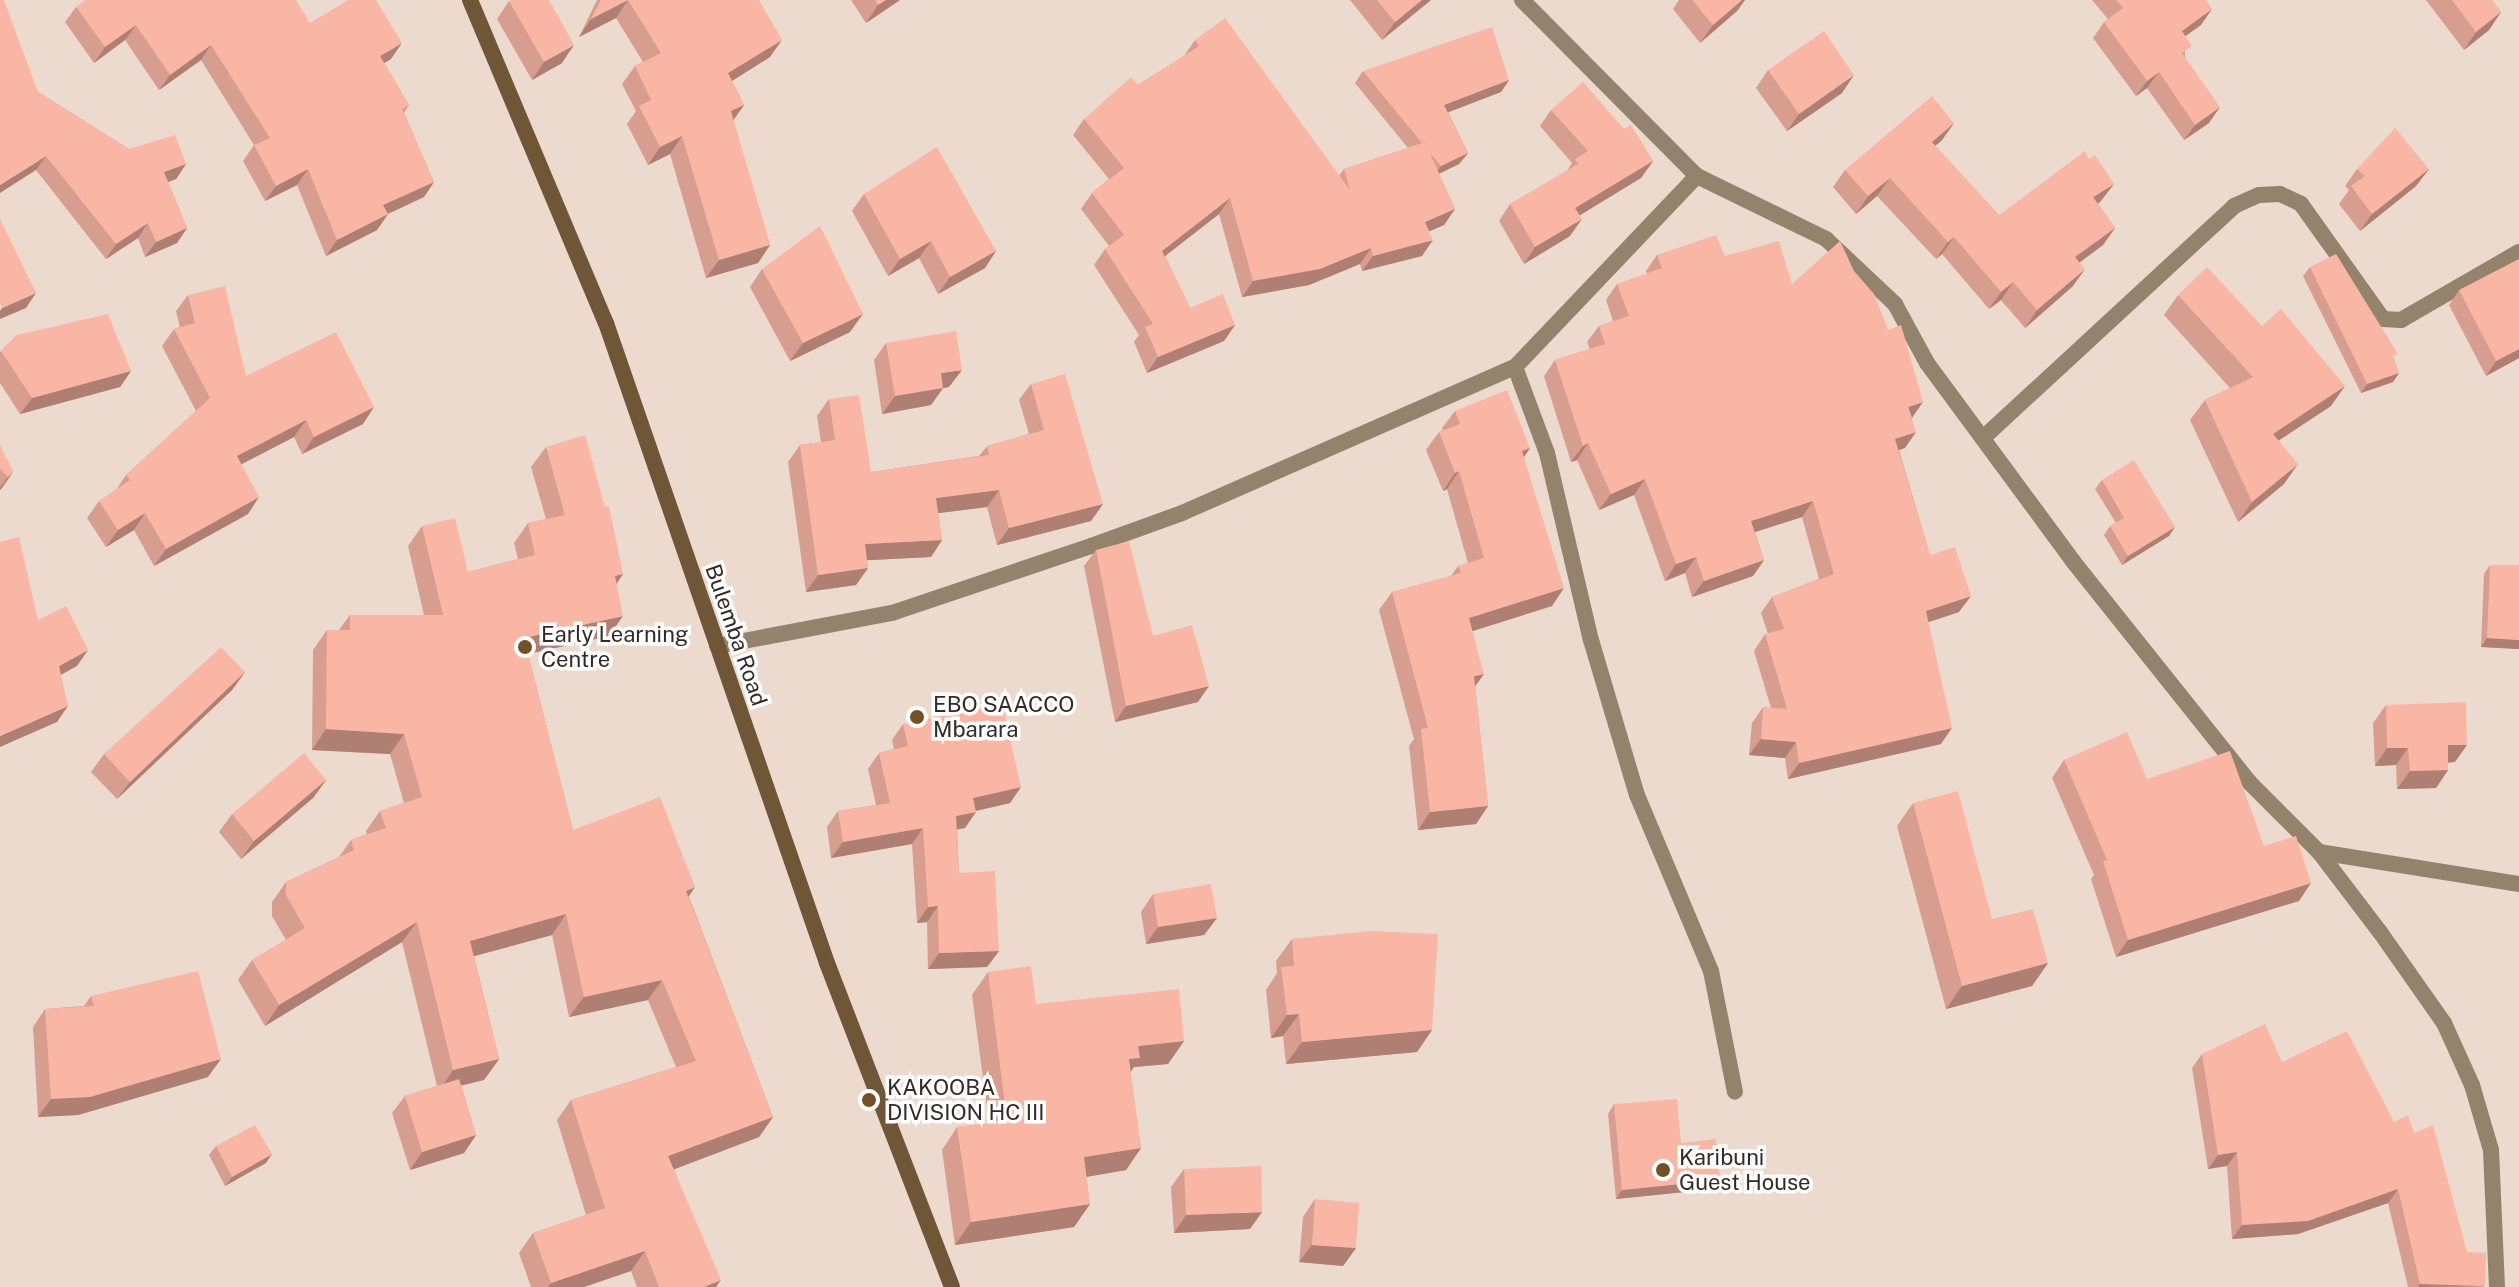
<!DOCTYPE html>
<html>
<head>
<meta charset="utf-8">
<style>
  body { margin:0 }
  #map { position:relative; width:2519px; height:1287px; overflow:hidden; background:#ecdace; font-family:"Public Sans",sans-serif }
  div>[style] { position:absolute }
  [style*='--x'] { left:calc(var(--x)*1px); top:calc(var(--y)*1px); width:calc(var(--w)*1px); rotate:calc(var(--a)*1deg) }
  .street>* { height:16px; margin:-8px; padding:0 8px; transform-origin:8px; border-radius:8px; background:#93826c }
  .secondary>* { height:16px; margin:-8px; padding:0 8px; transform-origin:8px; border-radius:8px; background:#6f5636 }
  .wall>* { inset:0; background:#d79d8e }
  .shaded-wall>* { inset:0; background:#af7f74 }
  .building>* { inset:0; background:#fab6a5 }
  .dots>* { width:22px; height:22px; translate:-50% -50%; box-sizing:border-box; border:4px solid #fff; border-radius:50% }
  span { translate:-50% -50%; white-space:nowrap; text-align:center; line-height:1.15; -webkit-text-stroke:7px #fff; paint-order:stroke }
  .poi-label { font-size:22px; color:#312a26 }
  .left { translate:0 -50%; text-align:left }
  .street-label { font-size:22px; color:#312a26 }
</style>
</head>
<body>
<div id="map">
  <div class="street">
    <i style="--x:1522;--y:0;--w:248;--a:45.2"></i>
    <i style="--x:1697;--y:176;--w:144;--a:26"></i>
    <i style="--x:1826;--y:239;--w:95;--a:43.3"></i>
    <i style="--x:1895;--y:304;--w:67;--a:61.5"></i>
    <i style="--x:1927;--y:363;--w:245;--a:53.6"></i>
    <i style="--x:2072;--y:560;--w:284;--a:51.4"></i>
    <i style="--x:2249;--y:782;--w:99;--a:45"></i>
    <i style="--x:2319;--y:852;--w:101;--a:52.7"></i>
    <i style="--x:2380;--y:932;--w:111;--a:54.9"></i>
    <i style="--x:2444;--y:1023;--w:68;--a:65.7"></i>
    <i style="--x:2472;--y:1085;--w:68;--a:73.7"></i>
    <i style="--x:2491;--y:1150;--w:137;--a:87.5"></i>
    <i style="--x:1515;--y:367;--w:92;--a:69.6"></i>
    <i style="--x:1547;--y:453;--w:192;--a:76.8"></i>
    <i style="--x:1591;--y:640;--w:162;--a:73.5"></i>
    <i style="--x:1637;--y:795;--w:191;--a:67.2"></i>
    <i style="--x:1711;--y:971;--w:123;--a:78.8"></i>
    <i style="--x:1983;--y:438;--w:342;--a:-42.7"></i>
    <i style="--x:2234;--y:206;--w:27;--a:-24"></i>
    <i style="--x:2259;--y:195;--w:21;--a:-3"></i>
    <i style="--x:2280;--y:194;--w:23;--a:25"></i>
    <i style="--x:2301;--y:204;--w:141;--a:54.5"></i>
    <i style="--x:2383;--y:319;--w:18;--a:3"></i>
    <i style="--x:2401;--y:320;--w:136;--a:-30"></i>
    <i style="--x:717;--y:646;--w:178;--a:-10.7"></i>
    <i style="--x:892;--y:613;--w:210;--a:-18.6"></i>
    <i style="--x:1091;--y:546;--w:97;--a:-19.9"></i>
    <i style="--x:1182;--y:513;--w:364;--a:-23.7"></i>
    <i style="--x:1515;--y:367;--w:264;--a:-46.4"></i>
    <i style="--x:2319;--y:852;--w:203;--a:9.1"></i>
  </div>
  <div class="secondary">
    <i style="--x:470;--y:0;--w:350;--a:67.2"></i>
    <i style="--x:606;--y:323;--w:677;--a:70.95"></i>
    <i style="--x:827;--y:963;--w:347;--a:68.9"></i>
  </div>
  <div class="wall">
    <i style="clip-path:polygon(597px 0,759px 0,770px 57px,732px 81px,744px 105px,733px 120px,770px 245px,758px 263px,706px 278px,670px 154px,648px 165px,627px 124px,636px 111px,622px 84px,635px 66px,643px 62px,616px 18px,579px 37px)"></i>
    <i style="clip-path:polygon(851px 0,900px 0,866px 23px)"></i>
    <i style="clip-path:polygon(1350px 0,1431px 0,1382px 40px)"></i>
    <i style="clip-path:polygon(1679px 0,1745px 0,1737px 11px,1700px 43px,1673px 9px)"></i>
    <i style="clip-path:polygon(2092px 0,2206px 0,2201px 25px,2185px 36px,2185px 57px,2209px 123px,2184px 140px,2147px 88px,2136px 96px,2093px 38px,2104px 22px,2108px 19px)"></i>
    <i style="clip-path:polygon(2426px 0,2492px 0,2501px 12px,2489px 30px,2464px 50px)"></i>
    <i style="clip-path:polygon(509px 1px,562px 63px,532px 80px,497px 19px)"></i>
    <i style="clip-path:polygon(76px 7px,310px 23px,391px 59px,384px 63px,409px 105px,404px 113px,434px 182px,424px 197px,388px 214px,377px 230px,326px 256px,297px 185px,265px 201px,243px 161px,254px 145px,201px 60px,159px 90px,125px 40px,94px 63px,65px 22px)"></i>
    <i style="clip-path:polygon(1195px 40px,1339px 176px,1344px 169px,1408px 148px,1355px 83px,1363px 71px,1509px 80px,1501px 92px,1448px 112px,1468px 153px,1459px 164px,1439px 174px,1455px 209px,1444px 225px,1429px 231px,1422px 256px,1362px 271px,1360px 264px,1309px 285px,1242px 297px,1219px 214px,1165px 256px,1190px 308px,1235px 325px,1224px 341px,1147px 373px,1134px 342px,1139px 335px,1094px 265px,1105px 249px,1109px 246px,1081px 209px,1092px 193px,1109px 179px,1073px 135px,1084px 119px,1184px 56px)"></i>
    <i style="clip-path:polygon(1768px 70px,1842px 93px,1787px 131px,1756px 88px)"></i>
    <i style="clip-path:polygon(38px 92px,129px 149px,186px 164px,176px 179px,168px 182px,187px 228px,177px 243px,145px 257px,138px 238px,106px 259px,36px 170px)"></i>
    <i style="clip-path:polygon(1551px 110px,1624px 129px,1653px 161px,1641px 178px,1579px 215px,1570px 236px,1524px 264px,1499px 221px,1510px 204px,1567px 171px,1572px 163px,1540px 126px)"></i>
    <i style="clip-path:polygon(1954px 123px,1942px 140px,1935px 146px,1999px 215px,2101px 201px,2098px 204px,2115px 228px,2103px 245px,2079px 262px,2073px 286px,2025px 328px,2001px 300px,1989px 309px,1942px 254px,1936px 259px,1877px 196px,1856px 214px,1833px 187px,1845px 170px)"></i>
    <i style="clip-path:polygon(2357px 169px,2429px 169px,2416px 186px,2360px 231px,2339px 204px,2349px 190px,2345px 186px)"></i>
    <i style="clip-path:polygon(864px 194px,996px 251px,985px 268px,938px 294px,919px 258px,888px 276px,852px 211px)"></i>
    <i style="clip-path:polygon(1657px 255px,1725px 256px,1792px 284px,1912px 418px,1905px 448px,1899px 450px,1930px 555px,1959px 612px,1928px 622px,1941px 744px,1788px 779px,1785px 758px,1749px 755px,1752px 723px,1763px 707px,1771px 708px,1754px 651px,1765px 634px,1768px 634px,1761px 613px,1772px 597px,1819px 579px,1802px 517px,1755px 532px,1764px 560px,1753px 576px,1692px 597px,1685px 573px,1665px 581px,1634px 495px,1599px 510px,1577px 460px,1571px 462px,1544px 376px,1555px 360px,1590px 349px,1587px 342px,1599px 326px,1613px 321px,1606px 300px,1617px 284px,1647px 274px,1646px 271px)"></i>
    <i style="clip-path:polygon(2310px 267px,2394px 359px,2399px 373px,2393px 382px,2361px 393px,2303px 276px)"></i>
    <i style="clip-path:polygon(762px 269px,850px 332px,790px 361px,750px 287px)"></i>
    <i style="clip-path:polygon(2459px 290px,2519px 358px,2486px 376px,2449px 305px)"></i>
    <i style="clip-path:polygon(188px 295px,246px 376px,363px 424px,302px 454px,294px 437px,241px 464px,248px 514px,154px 566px,134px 530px,106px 547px,87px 518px,99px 501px,116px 490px,126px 475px,196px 411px,162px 346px,174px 329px,180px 327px,176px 311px)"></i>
    <i style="clip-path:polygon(2178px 295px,2331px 406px,2278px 441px,2284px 484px,2238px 522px,2190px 420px,2205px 400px,2230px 388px,2164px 315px)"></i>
    <i style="clip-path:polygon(17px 335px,131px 371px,120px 387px,20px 414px,0 383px,0 352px)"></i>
    <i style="clip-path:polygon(886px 343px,949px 387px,943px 388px,931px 405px,882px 414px,874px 360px)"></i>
    <i style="clip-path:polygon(1031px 384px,1103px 504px,1091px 521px,997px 545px,987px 507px,938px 513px,942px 540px,931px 557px,867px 560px,868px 568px,856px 585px,806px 592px,788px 462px,800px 445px,821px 442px,817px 416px,829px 399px,871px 472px,979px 456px,987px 446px,1029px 434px,1019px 400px)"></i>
    <i style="clip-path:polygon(1455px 411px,1530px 448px,1523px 458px,1552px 606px,1472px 631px,1475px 686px,1488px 806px,1476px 824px,1418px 830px,1409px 746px,1414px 739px,1379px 610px,1392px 592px,1451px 576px,1458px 566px,1468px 563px,1447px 489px,1443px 491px,1426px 450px,1439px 432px,1443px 430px,1442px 428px)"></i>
    <i style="clip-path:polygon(0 446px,13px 472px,0 490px)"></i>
    <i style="clip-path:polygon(546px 447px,623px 574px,616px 584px,609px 636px,528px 654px,573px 830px,689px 897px,773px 1117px,759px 1137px,674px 1169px,716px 1287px,637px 1287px,631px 1271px,584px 1287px,531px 1287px,519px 1253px,533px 1233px,586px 1215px,557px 1120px,571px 1100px,676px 1067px,648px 1000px,569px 1017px,552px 935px,474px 956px,499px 1059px,484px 1080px,461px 1085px,476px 1135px,464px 1153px,410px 1170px,392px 1113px,405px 1096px,437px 1086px,402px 942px,265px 1026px,238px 980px,252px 960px,286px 940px,272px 916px,272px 902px,286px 882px,339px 857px,351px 840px,367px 834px,366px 831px,380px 811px,404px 803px,390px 754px,312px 750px,313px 650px,327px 630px,339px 630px,350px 615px,424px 615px,408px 546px,422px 526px,468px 572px,518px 559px,514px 543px,528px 523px,546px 519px,531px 467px)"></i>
    <i style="clip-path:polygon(2102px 480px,2169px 536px,2122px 565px,2104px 535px,2110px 526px,2116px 523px,2095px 489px)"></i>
    <i style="clip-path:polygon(1096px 550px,1153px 636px,1198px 702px,1115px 722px,1084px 566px)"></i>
    <i style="clip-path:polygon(2490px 565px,2519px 649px,2481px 647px,2484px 574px)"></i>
    <i style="clip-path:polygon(245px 672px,232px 690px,117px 799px,91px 772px,104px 754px)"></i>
    <i style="clip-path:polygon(2386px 705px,2455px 762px,2448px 763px,2448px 770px,2436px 788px,2397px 789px,2396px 765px,2375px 766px,2373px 723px)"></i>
    <i style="clip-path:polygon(903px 724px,1021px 787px,1010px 803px,976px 811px,965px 828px,957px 829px,959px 873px,999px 951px,987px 967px,928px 969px,927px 922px,917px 923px,912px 844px,831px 858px,827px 827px,838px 811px,876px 805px,868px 769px,879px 753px,894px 749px,892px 740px)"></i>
    <i style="clip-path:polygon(2064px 760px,2147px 779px,2299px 901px,2116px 957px,2091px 879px,2094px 875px,2052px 778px)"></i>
    <i style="clip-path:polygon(326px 780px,313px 798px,241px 859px,219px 832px,232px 814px)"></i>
    <i style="clip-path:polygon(1913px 803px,1992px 919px,2048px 963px,2032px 986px,1946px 1009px,1897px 826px)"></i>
    <i style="clip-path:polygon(1153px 894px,1217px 918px,1204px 935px,1146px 944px,1141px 912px)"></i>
    <i style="clip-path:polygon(1292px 939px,1432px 1030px,1417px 1052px,1286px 1064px,1283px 1036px,1271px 1038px,1266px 990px,1277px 973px,1276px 961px)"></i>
    <i style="clip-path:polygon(988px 972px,1036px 1004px,1184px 1041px,1168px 1064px,1134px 1067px,1130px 1072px,1141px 1148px,1126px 1170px,1086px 1177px,1090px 1204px,1074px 1227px,955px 1245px,942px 1150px,957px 1127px,989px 1123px,972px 995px)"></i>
    <i style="clip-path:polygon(91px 996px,208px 1077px,78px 1115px,38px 1117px,33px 1027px,45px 1009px,84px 1006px)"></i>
    <i style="clip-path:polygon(2202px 1054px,2282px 1062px,2414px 1133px,2467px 1252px,2484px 1287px,2408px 1287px,2388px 1203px,2298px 1234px,2232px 1239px,2227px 1166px,2208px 1169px,2192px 1068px)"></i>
    <i style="clip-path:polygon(1614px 1104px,1681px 1143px,1720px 1180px,1714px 1189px,1616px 1199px,1608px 1114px)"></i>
    <i style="clip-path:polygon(216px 1146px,266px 1163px,225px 1186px,209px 1155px)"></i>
    <i style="clip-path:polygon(1184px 1169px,1250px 1229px,1174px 1233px,1171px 1187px)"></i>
    <i style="clip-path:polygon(1315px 1199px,1356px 1248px,1343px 1266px,1299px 1262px,1303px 1217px)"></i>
  </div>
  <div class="shaded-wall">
    <i style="clip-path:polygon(628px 0,616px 18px,579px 37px,591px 19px)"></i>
    <i style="clip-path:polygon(886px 0,900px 0,866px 23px,878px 5px)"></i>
    <i style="clip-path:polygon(1422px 0,1431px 0,1382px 40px,1395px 22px)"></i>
    <i style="clip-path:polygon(1742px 0,1745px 0,1737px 11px,1700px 43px,1713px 25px)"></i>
    <i style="clip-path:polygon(2212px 9px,2201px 25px,2170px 47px,2182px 31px)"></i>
    <i style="clip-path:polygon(2501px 12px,2489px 30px,2464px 50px,2476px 32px)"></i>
    <i style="clip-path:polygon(136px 25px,125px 40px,94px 63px,105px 47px)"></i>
    <i style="clip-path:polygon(782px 40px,770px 57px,716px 91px,728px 73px)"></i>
    <i style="clip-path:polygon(402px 43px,391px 59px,369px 72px,380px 56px)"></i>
    <i style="clip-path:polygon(211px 45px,201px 60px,159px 90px,170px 75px)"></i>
    <i style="clip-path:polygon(574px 45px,562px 63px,532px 80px,544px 62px)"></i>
    <i style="clip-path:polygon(2159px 72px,2147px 88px,2136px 96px,2147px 81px)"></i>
    <i style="clip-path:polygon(1854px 75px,1842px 93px,1787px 131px,1799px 114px)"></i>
    <i style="clip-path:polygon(1509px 80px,1501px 92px,1436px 117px,1444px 105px)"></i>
    <i style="clip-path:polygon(744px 105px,732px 122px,731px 111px)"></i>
    <i style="clip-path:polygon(2220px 107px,2209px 123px,2184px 140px,2195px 125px)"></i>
    <i style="clip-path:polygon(1954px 123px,1942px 140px,1919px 160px,1932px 142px)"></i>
    <i style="clip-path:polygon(682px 136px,670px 154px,648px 165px,660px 147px)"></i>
    <i style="clip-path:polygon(1468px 153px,1459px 164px,1432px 177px,1441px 166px)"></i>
    <i style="clip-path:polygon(46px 156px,36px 170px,0 193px,0 185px)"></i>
    <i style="clip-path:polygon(1653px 161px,1641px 178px,1564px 225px,1575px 208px)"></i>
    <i style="clip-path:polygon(186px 164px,176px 179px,154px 187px,164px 172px)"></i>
    <i style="clip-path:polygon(308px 169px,297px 185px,265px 201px,276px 186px)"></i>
    <i style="clip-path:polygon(2429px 169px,2416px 186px,2360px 231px,2372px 214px)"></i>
    <i style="clip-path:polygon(1890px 178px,1877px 196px,1856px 214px,1868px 196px)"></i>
    <i style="clip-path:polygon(434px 182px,424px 197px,372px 221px,383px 205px)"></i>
    <i style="clip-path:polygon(2114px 184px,2101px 201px,2081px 215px,2093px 197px)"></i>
    <i style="clip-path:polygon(1230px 198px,1219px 214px,1151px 267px,1162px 251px)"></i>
    <i style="clip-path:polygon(1455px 209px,1444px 225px,1414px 238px,1425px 222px)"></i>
    <i style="clip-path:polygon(388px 214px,377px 230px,326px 256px,337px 240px)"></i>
    <i style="clip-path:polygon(1582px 219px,1570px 236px,1524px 264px,1535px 247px)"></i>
    <i style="clip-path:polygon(148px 223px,138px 238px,106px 259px,116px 244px)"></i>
    <i style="clip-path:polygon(187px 228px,177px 243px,145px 257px,156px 242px)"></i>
    <i style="clip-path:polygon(2115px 228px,2103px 245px,2063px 275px,2075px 257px)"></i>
    <i style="clip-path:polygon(1954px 237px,1942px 254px,1936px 259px,1948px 242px)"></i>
    <i style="clip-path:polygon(1433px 240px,1422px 256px,1362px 271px,1373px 256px)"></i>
    <i style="clip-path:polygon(931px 241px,919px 258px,888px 276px,900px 259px)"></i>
    <i style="clip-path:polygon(770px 245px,758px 263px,706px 278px,719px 260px)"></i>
    <i style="clip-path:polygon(1371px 248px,1360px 264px,1309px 285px,1242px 297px,1253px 281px)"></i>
    <i style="clip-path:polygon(996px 251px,985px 268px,938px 294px,950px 277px)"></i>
    <i style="clip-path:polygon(2085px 269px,2073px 286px,2025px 328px,2037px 310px)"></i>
    <i style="clip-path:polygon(2013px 282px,2001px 300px,1989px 309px,2001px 292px)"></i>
    <i style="clip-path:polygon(36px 293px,26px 308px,0 319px,0 311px,2px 308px)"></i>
    <i style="clip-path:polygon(863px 314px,850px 332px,790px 361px,803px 343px)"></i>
    <i style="clip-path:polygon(1235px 325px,1224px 341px,1147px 373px,1158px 357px)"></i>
    <i style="clip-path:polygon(2519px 349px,2519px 358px,2486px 376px,2496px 361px)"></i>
    <i style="clip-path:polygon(962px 370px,949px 387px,943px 388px,931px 405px,882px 414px,895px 396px,941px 373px)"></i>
    <i style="clip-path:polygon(131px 371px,120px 387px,20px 414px,32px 398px)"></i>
    <i style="clip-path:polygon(2399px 373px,2393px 382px,2361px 393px,2367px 384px)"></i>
    <i style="clip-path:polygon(2345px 386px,2331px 406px,2258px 454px,2273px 434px)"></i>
    <i style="clip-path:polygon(1923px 402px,1912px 418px,1908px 407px)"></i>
    <i style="clip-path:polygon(374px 407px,363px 424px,302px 454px,314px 437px)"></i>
    <i style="clip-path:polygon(306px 420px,294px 437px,225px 473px,237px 456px)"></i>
    <i style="clip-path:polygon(1916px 432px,1905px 448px,1884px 455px,1895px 439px)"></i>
    <i style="clip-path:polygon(1588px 443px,1577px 460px,1571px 462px,1583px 446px)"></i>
    <i style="clip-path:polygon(1530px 448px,1518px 466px,1522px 451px)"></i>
    <i style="clip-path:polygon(2298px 464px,2284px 484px,2238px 522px,2252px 502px)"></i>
    <i style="clip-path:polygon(1459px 471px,1447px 489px,1443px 491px,1455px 473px)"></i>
    <i style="clip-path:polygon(13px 472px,2px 488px,0 490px,0 488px,8px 477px)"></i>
    <i style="clip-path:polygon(1645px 479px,1634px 495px,1599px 510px,1611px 494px)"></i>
    <i style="clip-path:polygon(999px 490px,987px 507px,924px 515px,936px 498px)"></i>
    <i style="clip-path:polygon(259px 497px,248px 514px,154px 566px,166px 549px)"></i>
    <i style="clip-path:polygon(1813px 501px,1802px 517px,1740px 537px,1751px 521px)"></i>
    <i style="clip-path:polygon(1103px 504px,1091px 521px,997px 545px,1009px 528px)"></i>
    <i style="clip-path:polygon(145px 513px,134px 530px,106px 547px,118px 530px)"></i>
    <i style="clip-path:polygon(2175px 527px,2169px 536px,2122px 565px,2128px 556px)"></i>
    <i style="clip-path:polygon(942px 540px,931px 557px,853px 561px,865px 544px)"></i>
    <i style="clip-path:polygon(1696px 557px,1685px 573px,1665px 581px,1676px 564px)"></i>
    <i style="clip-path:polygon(1764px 560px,1753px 576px,1692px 597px,1704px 581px)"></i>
    <i style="clip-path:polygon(868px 568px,856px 585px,806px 592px,818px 575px)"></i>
    <i style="clip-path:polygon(623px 574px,609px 595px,615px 576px)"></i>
    <i style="clip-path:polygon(1564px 588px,1552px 606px,1457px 636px,1469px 618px)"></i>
    <i style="clip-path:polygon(1971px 596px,1959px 612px,1914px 627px,1926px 611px)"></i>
    <i style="clip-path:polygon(623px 616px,609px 636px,510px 658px,524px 638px)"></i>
    <i style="clip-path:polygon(2487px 638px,2519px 640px,2519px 649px,2481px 647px)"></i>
    <i style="clip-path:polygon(88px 650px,77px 666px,48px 682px,59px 666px)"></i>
    <i style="clip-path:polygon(245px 672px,232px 690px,117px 799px,130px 782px)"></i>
    <i style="clip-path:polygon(1484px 674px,1471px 692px,1474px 676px)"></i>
    <i style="clip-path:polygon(1209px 686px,1198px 702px,1115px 722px,1126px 706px)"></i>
    <i style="clip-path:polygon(68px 706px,57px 722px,0 747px,0 736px)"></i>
    <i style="clip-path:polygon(1952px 728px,1941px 744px,1788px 779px,1799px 763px)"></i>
    <i style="clip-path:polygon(326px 729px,404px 734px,390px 754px,312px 750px)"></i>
    <i style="clip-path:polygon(1761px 739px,1796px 742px,1785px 758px,1749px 755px)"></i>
    <i style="clip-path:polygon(2448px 745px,2467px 745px,2455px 762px,2436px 763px)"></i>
    <i style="clip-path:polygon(2387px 748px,2408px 748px,2396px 765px,2375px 766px)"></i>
    <i style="clip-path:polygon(2448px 770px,2436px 788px,2397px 789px,2410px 771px)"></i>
    <i style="clip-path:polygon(326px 780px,313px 798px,241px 859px,254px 841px)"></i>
    <i style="clip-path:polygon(1021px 787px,1010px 803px,962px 814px,973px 798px)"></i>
    <i style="clip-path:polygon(1488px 806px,1476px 824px,1418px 830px,1430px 812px)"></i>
    <i style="clip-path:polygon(976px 812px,965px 828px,944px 832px,956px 816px)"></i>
    <i style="clip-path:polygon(923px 828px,912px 844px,831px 858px,843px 842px)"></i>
    <i style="clip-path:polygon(2311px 883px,2299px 901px,2116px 957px,2128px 940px)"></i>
    <i style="clip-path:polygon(695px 887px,681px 908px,686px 891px)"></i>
    <i style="clip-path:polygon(938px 906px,927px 922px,917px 923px,928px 907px)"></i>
    <i style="clip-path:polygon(566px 914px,552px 935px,456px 961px,470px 941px)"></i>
    <i style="clip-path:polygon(1217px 918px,1204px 935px,1146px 944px,1158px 927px)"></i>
    <i style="clip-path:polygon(417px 922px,402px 942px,265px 1026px,279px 1005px)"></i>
    <i style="clip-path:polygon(999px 951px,987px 967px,928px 969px,939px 953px)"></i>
    <i style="clip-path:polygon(2048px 963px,2032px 986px,1946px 1009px,1962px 986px)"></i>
    <i style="clip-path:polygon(662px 980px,648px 1000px,569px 1017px,584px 997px)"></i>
    <i style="clip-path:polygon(1299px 1014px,1283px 1036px,1271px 1038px,1287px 1015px)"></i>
    <i style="clip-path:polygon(1432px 1030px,1417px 1052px,1286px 1064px,1302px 1042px)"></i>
    <i style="clip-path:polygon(1184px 1041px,1168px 1064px,1134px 1067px,1124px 1081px,1113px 1082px,1138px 1046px)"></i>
    <i style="clip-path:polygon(221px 1059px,208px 1077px,78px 1115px,38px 1117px,51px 1099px)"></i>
    <i style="clip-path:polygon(499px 1059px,484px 1080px,439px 1091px,453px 1070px)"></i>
    <i style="clip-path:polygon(773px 1117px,759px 1137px,654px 1177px,668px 1156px)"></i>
    <i style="clip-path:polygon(476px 1135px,464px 1153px,410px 1170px,422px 1152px)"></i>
    <i style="clip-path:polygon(1141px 1148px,1126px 1170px,1068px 1180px,1084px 1157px)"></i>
    <i style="clip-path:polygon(2237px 1152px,2227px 1166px,2208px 1169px,2218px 1155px)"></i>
    <i style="clip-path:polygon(272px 1154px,266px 1163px,225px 1186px,232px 1177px)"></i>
    <i style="clip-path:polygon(1720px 1180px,1714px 1189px,1616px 1199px,1622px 1190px)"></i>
    <i style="clip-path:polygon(2398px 1189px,2388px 1203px,2298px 1234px,2232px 1239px,2242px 1225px)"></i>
    <i style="clip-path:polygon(1090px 1204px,1074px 1227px,955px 1245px,971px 1222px)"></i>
    <i style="clip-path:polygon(1262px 1212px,1250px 1229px,1174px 1233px,1186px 1215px)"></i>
    <i style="clip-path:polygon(1312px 1245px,1356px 1248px,1343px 1266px,1299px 1262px)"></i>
    <i style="clip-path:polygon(645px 1251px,631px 1271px,584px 1287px,548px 1287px,551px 1283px)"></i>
    <i style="clip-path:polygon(721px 1280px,716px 1287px,704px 1287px)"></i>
    <i style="clip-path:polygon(2420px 1284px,2485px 1286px,2418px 1287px)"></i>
  </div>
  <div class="building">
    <i style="clip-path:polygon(0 0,4px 0,38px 92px,129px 149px,175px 135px,186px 164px,164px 172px,187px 228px,156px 242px,148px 223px,116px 244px,46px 156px,0 185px)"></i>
    <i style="clip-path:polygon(85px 0,296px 0,310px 23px,348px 0,376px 0,402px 43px,380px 56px,409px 105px,402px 109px,434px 182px,383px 205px,388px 214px,337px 240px,308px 169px,276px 186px,254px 145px,270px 138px,211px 45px,170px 75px,136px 25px,105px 47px,76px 7px)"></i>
    <i style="clip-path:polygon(511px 0,549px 0,574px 45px,544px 62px,509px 1px)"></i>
    <i style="clip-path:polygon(601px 0,759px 0,782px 40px,728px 73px,744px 105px,731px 111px,770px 245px,719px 260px,682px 136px,660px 147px,639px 106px,651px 100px,635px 66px,661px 53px,628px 0,591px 19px)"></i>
    <i style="clip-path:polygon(875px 0,886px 0,878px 5px)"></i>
    <i style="clip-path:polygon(1377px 0,1422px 0,1395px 22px)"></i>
    <i style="clip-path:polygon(1692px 0,1742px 0,1713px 25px)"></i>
    <i style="clip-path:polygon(2116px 0,2206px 0,2212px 9px,2182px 31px,2192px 46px,2182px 53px,2220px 107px,2195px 125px,2159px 72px,2147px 81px,2104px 22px,2123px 8px)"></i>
    <i style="clip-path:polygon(2452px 0,2492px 0,2501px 12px,2476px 32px)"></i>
    <i style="clip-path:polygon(1225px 18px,1350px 190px,1344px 169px,1425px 142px,1455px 209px,1425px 222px,1433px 240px,1373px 256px,1371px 248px,1320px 269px,1253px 281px,1230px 198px,1162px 251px,1190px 308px,1223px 294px,1235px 325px,1158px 357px,1145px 327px,1153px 324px,1105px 249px,1124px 235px,1092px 193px,1124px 168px,1084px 119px,1131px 77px,1138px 85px,1199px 46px,1195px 40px)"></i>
    <i style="clip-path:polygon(1492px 27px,1509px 80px,1444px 105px,1468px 153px,1441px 166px,1429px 152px,1425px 142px,1422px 143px,1363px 71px)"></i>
    <i style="clip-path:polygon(1824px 31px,1854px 75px,1799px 114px,1768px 70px)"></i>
    <i style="clip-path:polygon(1583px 82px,1624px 129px,1631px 125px,1653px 161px,1575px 208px,1582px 219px,1535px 247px,1510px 204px,1578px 164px,1575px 159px,1588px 151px,1551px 110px)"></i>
    <i style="clip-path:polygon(1932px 96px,1954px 123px,1932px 142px,1999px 215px,2085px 151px,2089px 159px,2095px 155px,2114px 184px,2093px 197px,2115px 228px,2075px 257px,2085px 269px,2037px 310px,2013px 282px,2001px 292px,1954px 237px,1948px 242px,1890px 178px,1868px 196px,1845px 170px)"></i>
    <i style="clip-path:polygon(2395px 128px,2429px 169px,2372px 214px,2351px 186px,2365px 176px,2357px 169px)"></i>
    <i style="clip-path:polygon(937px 147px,996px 251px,950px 277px,931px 241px,900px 259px,864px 194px)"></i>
    <i style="clip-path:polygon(0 219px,36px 293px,2px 308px,0 303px)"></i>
    <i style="clip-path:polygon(820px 226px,863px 314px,803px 343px,762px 269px)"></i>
    <i style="clip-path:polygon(1716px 235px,1725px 256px,1779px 241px,1792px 284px,1840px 241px,1854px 271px,1874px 294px,1888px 330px,1901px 325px,1923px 402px,1908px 407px,1916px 432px,1895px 439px,1930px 555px,1955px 547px,1971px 596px,1926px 611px,1952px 728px,1799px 763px,1796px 742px,1761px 739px,1763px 707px,1787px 709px,1765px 634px,1784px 629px,1772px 597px,1834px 574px,1813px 501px,1751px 521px,1764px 560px,1704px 581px,1696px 557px,1676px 564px,1645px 479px,1611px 494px,1588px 443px,1583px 446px,1555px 360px,1605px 344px,1599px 326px,1629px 316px,1617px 284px,1662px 268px,1657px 255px)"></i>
    <i style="clip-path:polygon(2336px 254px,2398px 354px,2393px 356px,2399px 373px,2367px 384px,2310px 267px)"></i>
    <i style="clip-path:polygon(2519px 259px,2519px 349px,2496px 361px,2459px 290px)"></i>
    <i style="clip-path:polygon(2207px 267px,2262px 326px,2281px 309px,2345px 386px,2273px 434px,2298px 464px,2252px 502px,2205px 400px,2253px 377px,2178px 295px)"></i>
    <i style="clip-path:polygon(225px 286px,246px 376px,336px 332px,374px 407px,314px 437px,306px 420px,237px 456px,259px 497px,166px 549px,145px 513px,118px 530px,99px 501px,130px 480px,126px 475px,210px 398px,174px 329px,195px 323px,188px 295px)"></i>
    <i style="clip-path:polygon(108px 314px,131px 371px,32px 398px,1px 351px,17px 335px)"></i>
    <i style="clip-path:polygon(956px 331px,962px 370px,941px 373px,943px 388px,895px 396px,886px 343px)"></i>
    <i style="clip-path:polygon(1065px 374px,1103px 504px,1009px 528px,999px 490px,936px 498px,942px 540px,865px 544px,868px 568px,818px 575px,800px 445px,835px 440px,829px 399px,859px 395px,871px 472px,989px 455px,987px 446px,1044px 430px,1031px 384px)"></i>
    <i style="clip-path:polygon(1507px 390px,1530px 448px,1522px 451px,1564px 588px,1469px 618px,1484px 674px,1474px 676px,1488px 806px,1430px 812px,1421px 729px,1428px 728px,1392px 592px,1461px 573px,1458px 566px,1484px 558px,1459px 471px,1455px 473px,1439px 432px,1460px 424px,1455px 411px)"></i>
    <i style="clip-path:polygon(585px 435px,605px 507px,609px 506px,623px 574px,615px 576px,623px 616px,524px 638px,573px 830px,660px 797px,695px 887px,686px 891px,773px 1117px,668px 1156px,721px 1280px,704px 1287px,659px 1287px,645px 1251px,551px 1283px,533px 1233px,605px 1208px,571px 1100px,696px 1061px,662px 980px,584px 997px,566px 914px,470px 941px,499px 1059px,453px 1070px,417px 922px,279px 1005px,252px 960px,305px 928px,286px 895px,286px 882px,354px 850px,351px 840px,386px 828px,380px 811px,422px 797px,404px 734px,326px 729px,327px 630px,350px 630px,350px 615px,443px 615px,422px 526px,455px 518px,468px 572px,535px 555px,528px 523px,565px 515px,546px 447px)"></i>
    <i style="clip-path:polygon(0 446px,13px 472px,8px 477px,0 469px)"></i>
    <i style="clip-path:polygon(2134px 460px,2175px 527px,2128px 556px,2110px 526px,2124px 518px,2102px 480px)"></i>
    <i style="clip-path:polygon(19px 537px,38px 620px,66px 606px,88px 650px,59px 666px,68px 706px,0 736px,0 542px)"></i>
    <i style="clip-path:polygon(1129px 541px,1153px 636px,1192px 625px,1209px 686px,1126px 706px,1096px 550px)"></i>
    <i style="clip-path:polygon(2490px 565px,2519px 565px,2519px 640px,2487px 638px)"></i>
    <i style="clip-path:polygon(221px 647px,245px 672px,130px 782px,104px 754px)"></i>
    <i style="clip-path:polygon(2466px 702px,2467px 745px,2448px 745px,2448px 770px,2410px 771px,2408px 748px,2387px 748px,2386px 705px)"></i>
    <i style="clip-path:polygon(1002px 703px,1021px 787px,973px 798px,976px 812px,956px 816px,959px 873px,995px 871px,999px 951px,939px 953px,938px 906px,928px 907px,923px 828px,843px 842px,838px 811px,890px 803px,879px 753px,908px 746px,903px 724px)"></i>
    <i style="clip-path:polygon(2127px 732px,2147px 779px,2230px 751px,2264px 846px,2296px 836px,2311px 883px,2128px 940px,2103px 861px,2107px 860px,2064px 760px)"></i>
    <i style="clip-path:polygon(304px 753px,326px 780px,254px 841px,232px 814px)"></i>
    <i style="clip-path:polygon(1958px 791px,1992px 919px,2033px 909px,2048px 963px,1962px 986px,1913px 803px)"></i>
    <i style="clip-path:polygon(1211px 884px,1217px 918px,1158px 927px,1153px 894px)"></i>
    <i style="clip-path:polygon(1370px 931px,1438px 934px,1432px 1030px,1302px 1042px,1299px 1014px,1287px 1015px,1281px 967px,1294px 966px,1292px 939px)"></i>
    <i style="clip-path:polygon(1031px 966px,1036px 1004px,1179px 989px,1184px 1041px,1138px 1046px,1140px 1058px,1129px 1059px,1141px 1148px,1084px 1157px,1090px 1204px,971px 1222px,957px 1127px,1007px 1120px,988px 972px)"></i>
    <i style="clip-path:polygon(198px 971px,221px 1059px,90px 1097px,51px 1099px,45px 1009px,94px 1006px,91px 996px)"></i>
    <i style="clip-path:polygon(2265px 1024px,2282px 1062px,2347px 1031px,2394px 1122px,2408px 1115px,2414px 1133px,2433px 1125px,2467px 1252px,2486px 1253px,2485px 1286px,2420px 1284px,2398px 1189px,2308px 1221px,2242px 1225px,2237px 1152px,2218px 1155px,2202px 1054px)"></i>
    <i style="clip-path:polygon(459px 1079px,476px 1135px,422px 1152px,405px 1096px)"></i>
    <i style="clip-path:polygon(1677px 1099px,1681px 1143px,1716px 1139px,1720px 1180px,1622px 1190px,1614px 1104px)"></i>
    <i style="clip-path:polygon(255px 1125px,272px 1154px,232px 1177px,216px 1146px)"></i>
    <i style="clip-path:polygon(1261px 1166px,1262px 1212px,1186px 1215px,1184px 1169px)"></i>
    <i style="clip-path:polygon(1315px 1199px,1359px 1203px,1356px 1248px,1312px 1245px)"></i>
  </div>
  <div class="dots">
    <i style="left:525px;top:647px;background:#745029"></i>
    <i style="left:917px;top:717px;background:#745029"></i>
    <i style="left:869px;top:1100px;background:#745029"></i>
    <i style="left:1663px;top:1170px;background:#745029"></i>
  </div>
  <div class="poi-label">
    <span class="left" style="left:541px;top:647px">Early Learning<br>Centre</span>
    <span class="left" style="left:933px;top:717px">EBO SAACCO<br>Mbarara</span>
    <span class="left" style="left:887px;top:1100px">KAKOOBA<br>DIVISION HC III</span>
    <span class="left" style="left:1679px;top:1170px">Karibuni<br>Guest House</span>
  </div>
  <div class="street-label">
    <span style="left:736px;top:635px;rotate:71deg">Bulemba Road</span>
  </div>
</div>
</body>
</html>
